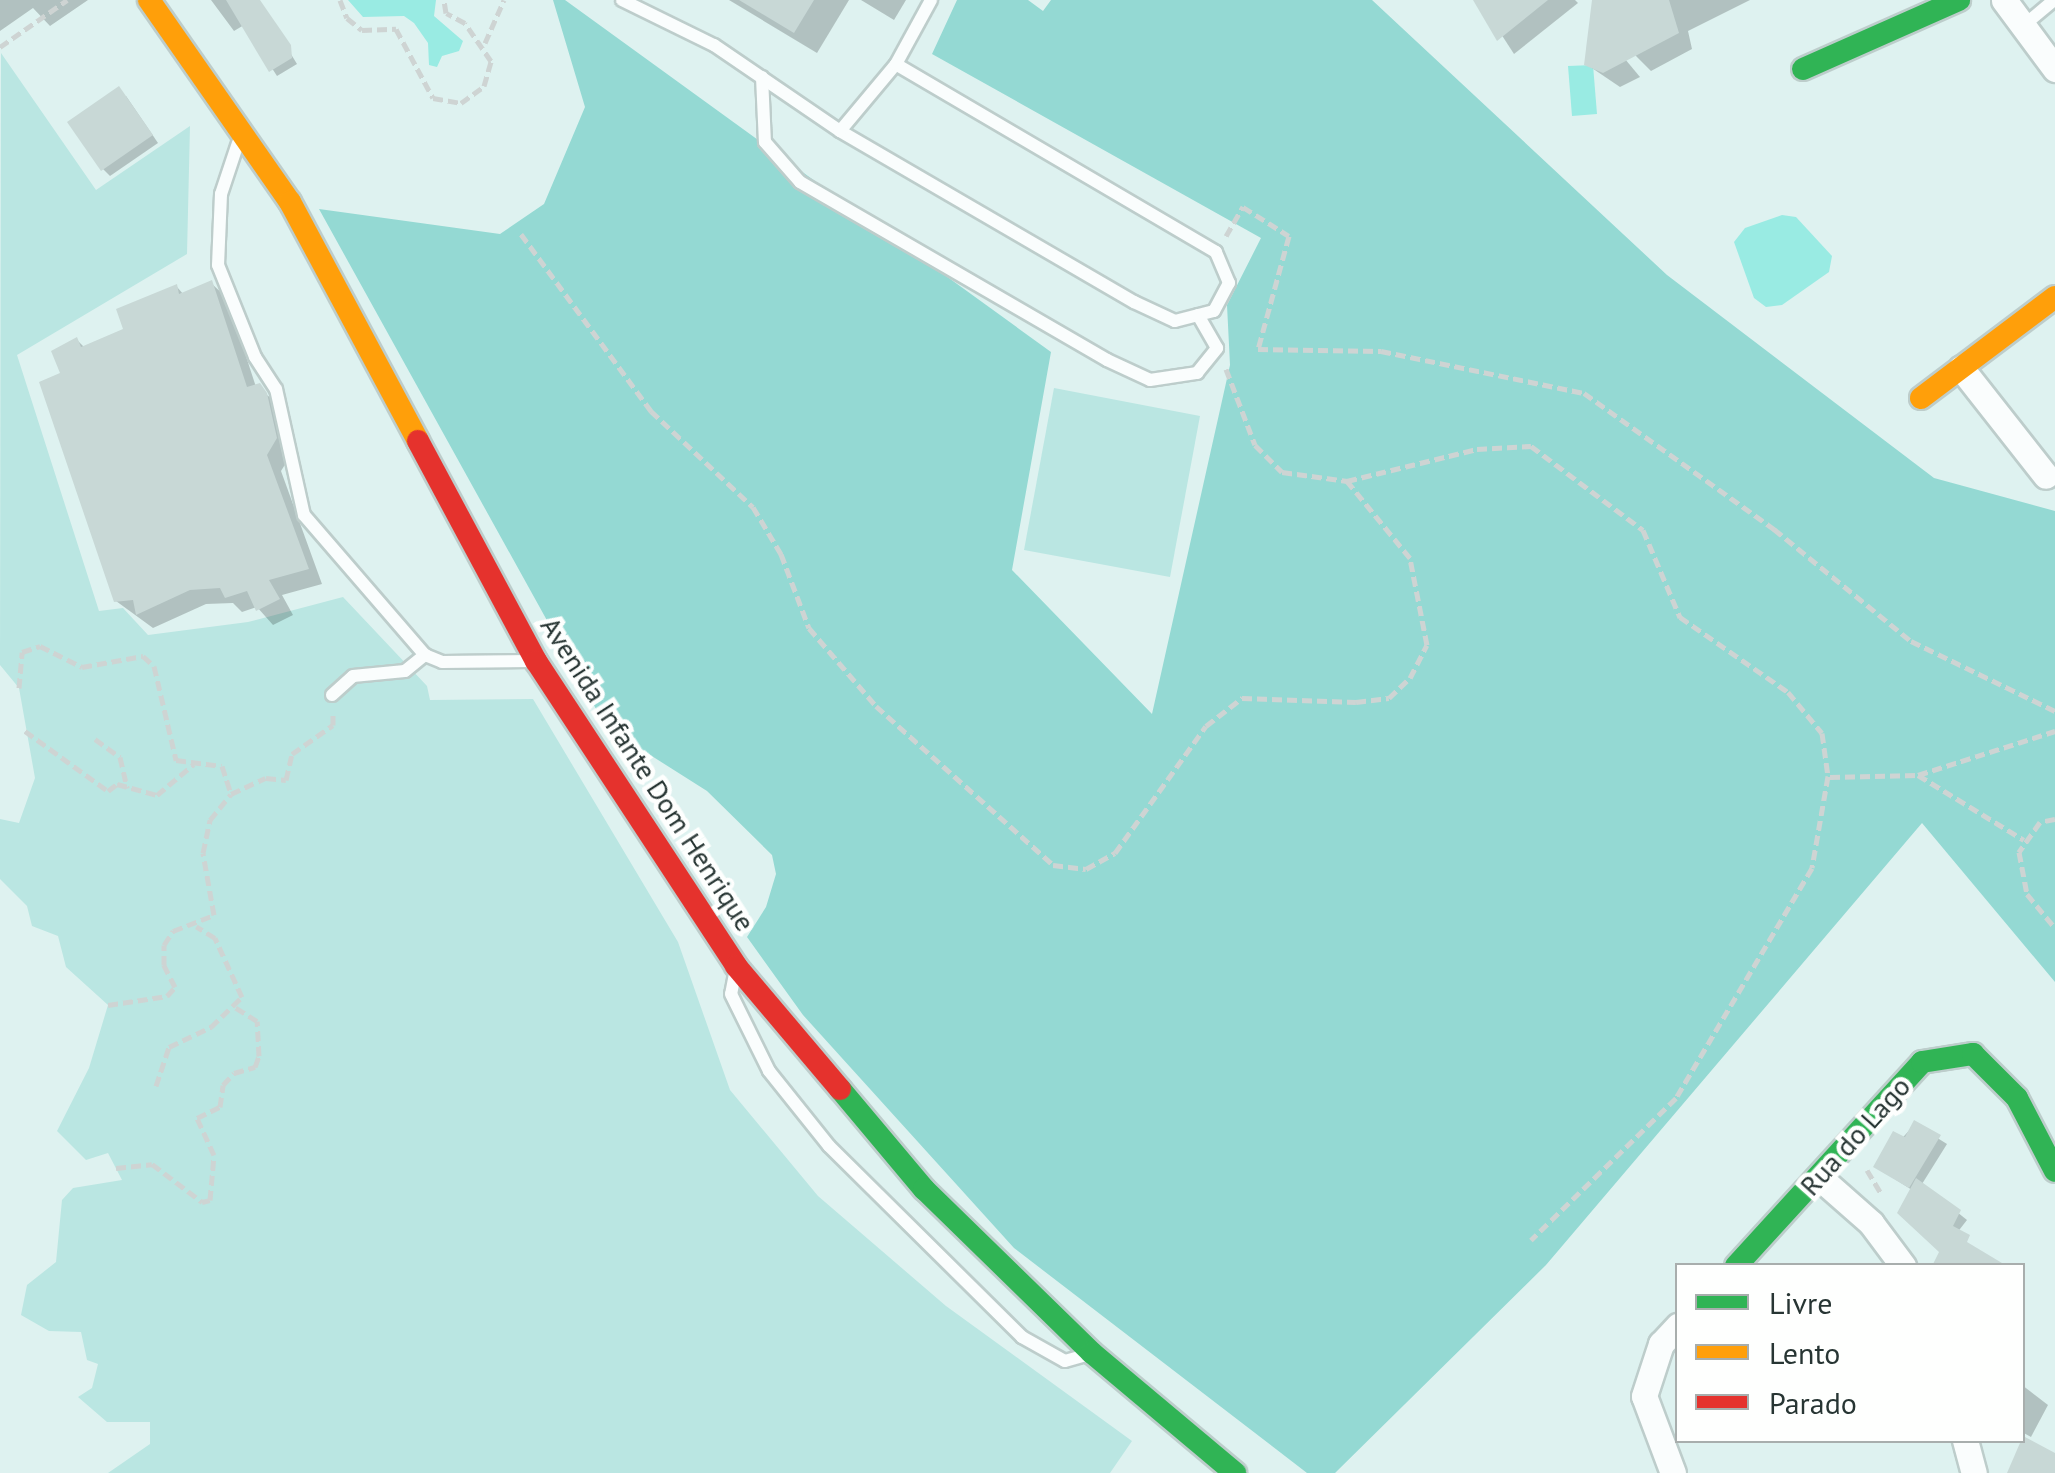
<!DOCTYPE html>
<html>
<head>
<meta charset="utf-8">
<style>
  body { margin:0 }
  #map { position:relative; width:2055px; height:1473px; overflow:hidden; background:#def2f0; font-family:"PT Sans",sans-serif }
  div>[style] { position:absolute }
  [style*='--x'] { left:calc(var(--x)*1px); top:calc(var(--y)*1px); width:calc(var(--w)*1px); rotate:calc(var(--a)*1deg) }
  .green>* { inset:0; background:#bae6e2 }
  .forest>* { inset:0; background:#94d9d3 }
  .water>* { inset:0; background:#99ebe3 }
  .shadow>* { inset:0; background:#0003 }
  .building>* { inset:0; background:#c8d8d6 }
  .path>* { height:5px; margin-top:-2.5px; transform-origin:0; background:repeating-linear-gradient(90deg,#ced4d3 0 10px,transparent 0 15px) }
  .roads { filter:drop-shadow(2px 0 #bdcdcb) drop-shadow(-2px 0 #bdcdcb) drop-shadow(0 2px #bdcdcb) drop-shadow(0 -2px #bdcdcb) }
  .lane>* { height:12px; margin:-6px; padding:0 6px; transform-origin:6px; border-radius:6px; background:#fafdfd }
  .street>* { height:25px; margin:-12.5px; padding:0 12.5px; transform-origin:12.5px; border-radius:12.5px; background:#fafdfd }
  .fast>* { height:22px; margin:-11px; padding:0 11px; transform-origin:11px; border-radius:11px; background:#30b455 }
  .slow>* { height:22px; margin:-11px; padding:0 11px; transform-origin:11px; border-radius:11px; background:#ff9f0a }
  .jam>* { height:22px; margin:-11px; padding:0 11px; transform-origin:11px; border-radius:11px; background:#e5322d }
  span { translate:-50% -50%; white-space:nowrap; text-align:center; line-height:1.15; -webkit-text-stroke:9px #fefffe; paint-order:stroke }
  .street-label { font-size:28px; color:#273533 }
  .legend { position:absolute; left:1675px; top:1263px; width:350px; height:180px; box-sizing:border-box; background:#fefffe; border:2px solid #a8aead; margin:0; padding:12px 18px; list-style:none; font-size:30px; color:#273533 }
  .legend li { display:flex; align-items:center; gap:20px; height:50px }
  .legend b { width:50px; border:2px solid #a8aead }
</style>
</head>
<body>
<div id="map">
  <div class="green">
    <i style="clip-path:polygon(1px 53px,96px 190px,190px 126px,187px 254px,17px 355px,99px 611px,123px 608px,148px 635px,248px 622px,343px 597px,427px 686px,430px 700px,533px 699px,678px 942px,730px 1090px,818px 1196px,946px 1306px,1132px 1441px,1110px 1473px,108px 1473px,150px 1444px,150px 1422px,107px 1422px,78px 1397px,92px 1388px,98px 1364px,87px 1360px,81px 1332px,49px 1331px,21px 1315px,27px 1285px,56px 1262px,62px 1200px,73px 1188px,122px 1180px,108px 1153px,86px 1160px,57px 1131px,89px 1068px,108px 1005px,66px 967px,58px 936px,32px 926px,27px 906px,0 879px,0 819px,19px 823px,35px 778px,19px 688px,0 665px)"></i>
    <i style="clip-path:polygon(1054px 388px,1200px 416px,1170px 577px,1024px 550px)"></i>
  </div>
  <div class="forest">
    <i style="clip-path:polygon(553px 0,565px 0,1051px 352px,1012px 570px,1152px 714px,1230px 365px,1227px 305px,1261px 238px,932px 54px,957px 0,1028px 0,1043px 11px,1051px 0,1372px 0,1667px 275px,1934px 478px,2055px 511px,2055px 982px,1922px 823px,1546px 1265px,1335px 1473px,1307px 1473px,1014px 1248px,803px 1015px,747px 937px,766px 907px,776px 874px,772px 855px,707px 791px,606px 727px,319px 209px,500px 234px,544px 204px,585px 107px)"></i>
  </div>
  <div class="water">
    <i style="clip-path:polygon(348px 0,436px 0,434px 16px,463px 41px,459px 51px,442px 56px,437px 67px,429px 65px,428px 43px,414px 23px,404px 16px,363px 17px)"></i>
    <i style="clip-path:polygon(1593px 65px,1597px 114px,1572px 116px,1568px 66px)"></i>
    <i style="clip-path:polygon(1782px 215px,1796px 217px,1832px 256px,1829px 272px,1782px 305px,1766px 307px,1754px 298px,1734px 242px,1745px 228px)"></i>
  </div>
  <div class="shadow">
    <i style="clip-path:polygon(0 0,88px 0,50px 26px,33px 8px,0 31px)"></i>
    <i style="clip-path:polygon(211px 0,258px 0,297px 64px,277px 76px,244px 25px,234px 31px)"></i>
    <i style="clip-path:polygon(729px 0,849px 0,817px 53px)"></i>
    <i style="clip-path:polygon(861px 0,906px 0,894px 20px)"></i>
    <i style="clip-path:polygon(1479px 0,1575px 0,1578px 3px,1514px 54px)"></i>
    <i style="clip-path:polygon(1620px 0,1750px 0,1688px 31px,1692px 49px,1651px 71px,1636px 56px)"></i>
    <i style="clip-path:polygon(1605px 35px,1640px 77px,1620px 87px,1586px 64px)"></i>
    <i style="clip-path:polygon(126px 96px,158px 143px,110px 176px,103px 169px)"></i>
    <i style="clip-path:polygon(211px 283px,227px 298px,256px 387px,275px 401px,291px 455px,281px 471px,322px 584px,282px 595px,293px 615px,273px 625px,257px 607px,242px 612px,233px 603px,206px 604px,153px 628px,116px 601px,63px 375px,77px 340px,85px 348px,126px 331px,177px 287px,184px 295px)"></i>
    <i style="clip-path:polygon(1915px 1124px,1947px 1144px,1922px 1184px,1967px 1220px,1942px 1252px,1912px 1190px,1876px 1167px)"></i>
    <i style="clip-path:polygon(2022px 1385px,2048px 1405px,2031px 1437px,2022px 1432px)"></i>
  </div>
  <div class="building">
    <i style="clip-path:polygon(226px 0,260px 0,291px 45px,292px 58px,269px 72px)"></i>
    <i style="clip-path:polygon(739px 0,814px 0,794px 33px)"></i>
    <i style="clip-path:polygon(1473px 0,1548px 0,1497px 41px)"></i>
    <i style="clip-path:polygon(1592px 0,1669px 0,1679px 33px,1603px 73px,1584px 65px)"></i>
    <i style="clip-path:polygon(119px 86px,153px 135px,101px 171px,67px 122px)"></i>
    <i style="clip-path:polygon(212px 280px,247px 387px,260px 383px,267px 393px,277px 438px,267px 455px,309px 569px,269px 580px,280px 599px,256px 611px,247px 591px,225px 598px,220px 588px,190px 590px,136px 615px,133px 600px,114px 602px,39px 382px,60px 373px,51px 351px,77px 337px,81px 347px,123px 329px,116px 309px,177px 284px,179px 294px)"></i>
    <i style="clip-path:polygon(1914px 1120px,1941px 1135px,1909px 1188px,1873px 1167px,1893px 1131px,1905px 1137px)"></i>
    <i style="clip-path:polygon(1916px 1178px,1961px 1210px,1953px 1226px,1970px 1235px,1967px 1242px,2007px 1266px,1932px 1266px,1939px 1252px,1897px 1213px)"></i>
    <i style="clip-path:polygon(2023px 1436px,2055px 1453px,2055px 1473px,2007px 1473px)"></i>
  </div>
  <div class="path">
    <i style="--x:340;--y:0;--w:19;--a:69"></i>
    <i style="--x:347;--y:18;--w:19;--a:39"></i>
    <i style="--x:362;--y:30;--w:34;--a:-2"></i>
    <i style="--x:396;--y:29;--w:78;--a:61.8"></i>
    <i style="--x:433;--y:98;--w:28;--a:10"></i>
    <i style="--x:461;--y:103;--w:29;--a:-36"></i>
    <i style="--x:484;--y:86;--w:26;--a:-74"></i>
    <i style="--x:491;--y:61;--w:46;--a:-124.4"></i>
    <i style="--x:465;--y:23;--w:21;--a:-152"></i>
    <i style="--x:446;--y:13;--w:13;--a:-99"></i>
    <i style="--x:485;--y:43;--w:47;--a:-66.2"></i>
    <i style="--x:0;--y:47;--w:82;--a:-35"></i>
    <i style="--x:521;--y:234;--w:220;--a:53.7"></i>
    <i style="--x:651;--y:411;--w:140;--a:43.3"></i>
    <i style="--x:753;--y:507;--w:55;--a:59.2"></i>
    <i style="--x:781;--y:554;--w:79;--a:69.3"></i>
    <i style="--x:809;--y:628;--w:103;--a:49.3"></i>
    <i style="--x:876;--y:706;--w:238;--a:41.9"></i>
    <i style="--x:1053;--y:865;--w:33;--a:7"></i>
    <i style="--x:1086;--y:869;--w:33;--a:-29"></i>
    <i style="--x:1115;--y:853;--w:156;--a:-54.4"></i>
    <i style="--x:1206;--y:726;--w:46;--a:-37.9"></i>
    <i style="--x:1242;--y:698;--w:114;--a:2"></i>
    <i style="--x:1356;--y:702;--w:33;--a:-7"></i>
    <i style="--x:1389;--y:698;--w:29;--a:-44"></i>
    <i style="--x:1410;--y:678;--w:37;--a:-63"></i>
    <i style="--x:1427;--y:645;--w:89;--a:-101.1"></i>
    <i style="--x:1410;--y:558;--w:99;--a:-129.3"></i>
    <i style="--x:1226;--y:236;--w:34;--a:-60"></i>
    <i style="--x:1243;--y:207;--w:54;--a:32.2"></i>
    <i style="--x:1289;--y:236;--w:117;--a:105.3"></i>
    <i style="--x:1258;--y:349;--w:123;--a:0.9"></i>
    <i style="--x:1381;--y:351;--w:207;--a:11.7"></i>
    <i style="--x:1584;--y:393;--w:234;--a:35.6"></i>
    <i style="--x:1774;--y:529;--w:177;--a:39.3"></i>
    <i style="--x:1911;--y:641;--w:160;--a:25.9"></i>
    <i style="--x:1226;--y:369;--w:81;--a:69.1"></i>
    <i style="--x:1255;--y:445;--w:38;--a:45"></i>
    <i style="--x:1282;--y:472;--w:66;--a:7.9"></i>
    <i style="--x:1347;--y:481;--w:134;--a:-13.8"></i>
    <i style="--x:1477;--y:449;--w:54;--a:-3.2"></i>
    <i style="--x:1531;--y:446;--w:140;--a:36.9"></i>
    <i style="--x:1643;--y:530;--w:95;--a:67"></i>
    <i style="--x:1680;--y:617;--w:131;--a:34.8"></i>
    <i style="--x:1788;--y:692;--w:53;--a:50.3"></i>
    <i style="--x:1822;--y:733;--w:43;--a:82.1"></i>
    <i style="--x:1828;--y:776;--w:93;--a:99.9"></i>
    <i style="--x:1812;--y:868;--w:267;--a:120.6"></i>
    <i style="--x:1676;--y:1098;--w:203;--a:135.6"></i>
    <i style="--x:19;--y:688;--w:36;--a:-85"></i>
    <i style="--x:22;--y:652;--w:19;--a:-18"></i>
    <i style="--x:40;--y:646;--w:47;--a:26.6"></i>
    <i style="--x:82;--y:667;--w:62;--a:-10.2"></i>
    <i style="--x:143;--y:656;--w:15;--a:42"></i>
    <i style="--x:154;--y:666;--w:97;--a:76.8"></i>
    <i style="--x:176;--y:760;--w:46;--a:7.4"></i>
    <i style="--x:222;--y:766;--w:29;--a:72"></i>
    <i style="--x:231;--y:794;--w:38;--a:-25"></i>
    <i style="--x:266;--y:778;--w:20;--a:6"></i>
    <i style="--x:286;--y:780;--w:27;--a:-77"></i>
    <i style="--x:292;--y:754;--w:50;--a:-35.3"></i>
    <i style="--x:333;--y:725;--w:12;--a:-90"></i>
    <i style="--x:25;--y:731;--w:102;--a:35.9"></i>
    <i style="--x:108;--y:791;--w:11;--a:-38"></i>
    <i style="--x:117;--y:784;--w:41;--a:15.4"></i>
    <i style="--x:157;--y:795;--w:48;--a:-40"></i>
    <i style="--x:95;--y:739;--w:31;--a:36"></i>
    <i style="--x:120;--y:757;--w:32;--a:77"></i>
    <i style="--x:1918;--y:775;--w:144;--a:-17.8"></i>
    <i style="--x:1830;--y:777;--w:88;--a:-1.3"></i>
    <i style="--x:1918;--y:775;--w:124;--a:31.5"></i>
    <i style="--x:2055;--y:819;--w:15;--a:169"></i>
    <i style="--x:2040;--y:822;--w:37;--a:125"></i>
    <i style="--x:2019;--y:852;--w:43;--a:79.2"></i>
    <i style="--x:2027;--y:894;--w:44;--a:50.5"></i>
    <i style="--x:108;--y:1005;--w:60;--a:-8.7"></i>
    <i style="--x:167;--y:996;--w:12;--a:-48"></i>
    <i style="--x:175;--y:987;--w:25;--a:-117"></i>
    <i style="--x:164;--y:965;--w:20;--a:-90"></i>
    <i style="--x:164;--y:945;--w:17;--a:-57"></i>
    <i style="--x:173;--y:931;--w:44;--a:-21.3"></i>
    <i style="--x:214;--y:915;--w:63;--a:-100.1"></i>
    <i style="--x:203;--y:853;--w:34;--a:-78"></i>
    <i style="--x:210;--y:820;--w:33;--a:-51"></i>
    <i style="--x:156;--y:1086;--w:41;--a:-71.6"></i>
    <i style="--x:169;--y:1047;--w:47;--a:-25.5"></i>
    <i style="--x:211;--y:1027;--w:43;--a:-44.1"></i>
    <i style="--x:242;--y:997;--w:65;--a:-114.6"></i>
    <i style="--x:215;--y:938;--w:22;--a:-148"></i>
    <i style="--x:116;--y:1168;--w:36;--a:-6"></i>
    <i style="--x:152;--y:1164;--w:63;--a:37.2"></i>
    <i style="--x:202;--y:1202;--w:8;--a:-14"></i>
    <i style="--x:210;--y:1200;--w:45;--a:-84.9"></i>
    <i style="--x:214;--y:1155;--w:41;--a:-114.7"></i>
    <i style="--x:197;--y:1118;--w:25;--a:-26"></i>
    <i style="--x:220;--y:1107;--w:22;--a:-82"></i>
    <i style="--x:223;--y:1085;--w:16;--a:-47"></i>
    <i style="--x:234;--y:1073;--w:22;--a:-16"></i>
    <i style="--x:255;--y:1067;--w:12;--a:-70"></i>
    <i style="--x:259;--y:1056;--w:35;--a:-93"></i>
    <i style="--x:257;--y:1021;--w:26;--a:-148"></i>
    <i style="--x:1867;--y:1170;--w:29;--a:59"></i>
  </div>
  <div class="roads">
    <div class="lane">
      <i style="--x:622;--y:0;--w:102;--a:26.1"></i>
      <i style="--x:714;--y:45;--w:153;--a:34.3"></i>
      <i style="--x:840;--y:131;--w:340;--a:30.2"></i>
      <i style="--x:1134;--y:302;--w:45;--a:24.9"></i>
      <i style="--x:1175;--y:321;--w:40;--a:-14.4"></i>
      <i style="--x:1214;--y:311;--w:32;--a:-62"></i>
      <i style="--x:1229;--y:283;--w:34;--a:-113"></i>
      <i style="--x:1216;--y:252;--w:371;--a:-149.6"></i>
      <i style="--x:2023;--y:26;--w:40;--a:-40"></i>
      <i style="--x:762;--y:77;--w:65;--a:87.4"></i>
      <i style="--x:765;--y:142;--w:53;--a:48.8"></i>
      <i style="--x:800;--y:182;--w:355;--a:30.1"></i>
      <i style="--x:1107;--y:360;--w:47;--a:24.9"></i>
      <i style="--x:1150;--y:380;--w:48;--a:-8.5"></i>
      <i style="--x:1197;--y:373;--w:32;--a:-51"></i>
      <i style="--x:1217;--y:348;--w:38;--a:-120"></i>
      <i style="--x:840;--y:131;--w:87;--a:-50.1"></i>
      <i style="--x:896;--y:64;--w:73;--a:-61.3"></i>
      <i style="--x:238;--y:143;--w:54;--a:108.4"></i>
      <i style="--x:221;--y:194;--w:71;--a:92.4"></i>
      <i style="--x:218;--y:265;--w:99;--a:68.1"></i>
      <i style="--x:255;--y:357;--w:38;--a:57"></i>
      <i style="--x:276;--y:389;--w:129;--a:77.5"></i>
      <i style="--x:304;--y:515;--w:185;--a:49.2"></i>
      <i style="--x:425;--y:655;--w:18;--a:22"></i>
      <i style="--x:442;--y:662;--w:89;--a:-0.6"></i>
      <i style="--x:332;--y:695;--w:28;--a:-42"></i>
      <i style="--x:353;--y:676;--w:52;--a:-5.5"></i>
      <i style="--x:405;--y:671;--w:26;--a:-39"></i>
      <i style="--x:735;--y:974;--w:20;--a:101"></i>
      <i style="--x:731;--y:994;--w:86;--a:63.7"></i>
      <i style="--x:769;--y:1071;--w:96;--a:51.3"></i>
      <i style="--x:829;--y:1146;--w:272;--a:44.7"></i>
      <i style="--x:1022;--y:1337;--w:49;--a:29.2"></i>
      <i style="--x:1065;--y:1361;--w:22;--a:-16"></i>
    </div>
    <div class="street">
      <i style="--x:2004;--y:0;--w:86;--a:53.5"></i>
      <i style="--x:1961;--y:368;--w:137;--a:51.8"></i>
      <i style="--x:1820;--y:1178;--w:68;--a:41.4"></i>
      <i style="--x:1871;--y:1223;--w:54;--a:53.3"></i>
      <i style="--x:1965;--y:1440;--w:34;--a:75"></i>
      <i style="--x:1673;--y:1473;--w:82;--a:-110.6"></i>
      <i style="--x:1644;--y:1396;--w:55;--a:-71.9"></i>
      <i style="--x:1661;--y:1344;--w:25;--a:-47"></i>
    </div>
    <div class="fast">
      <i style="--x:1803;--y:69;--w:171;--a:-23.9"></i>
      <i style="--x:840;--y:1089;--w:131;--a:50"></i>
      <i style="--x:924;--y:1189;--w:235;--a:44.3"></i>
      <i style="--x:1092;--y:1353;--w:187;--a:40"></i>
      <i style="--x:1736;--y:1266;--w:276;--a:-47.6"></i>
      <i style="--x:1922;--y:1062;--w:52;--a:-8.9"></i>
      <i style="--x:1973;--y:1054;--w:62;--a:45"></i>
      <i style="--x:2017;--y:1098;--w:82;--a:62.5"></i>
    </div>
    <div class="slow">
      <i style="--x:149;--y:0;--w:246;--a:55.1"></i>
      <i style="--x:290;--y:202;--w:271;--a:61.8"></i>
      <i style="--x:1921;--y:398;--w:168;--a:-37"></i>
    </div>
    <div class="jam">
      <i style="--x:418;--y:441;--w:250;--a:61.8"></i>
      <i style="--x:536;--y:661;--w:365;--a:56.7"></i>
      <i style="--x:736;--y:966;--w:161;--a:49.8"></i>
    </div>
  </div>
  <div class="street-label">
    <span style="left:648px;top:774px;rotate:57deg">Avenida Infante Dom Henrique</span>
    <span style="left:1855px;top:1136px;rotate:-48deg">Rua do Lago</span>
  </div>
  <ul class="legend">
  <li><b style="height:12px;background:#30b455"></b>Livre</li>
  <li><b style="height:12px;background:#ff9f0a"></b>Lento</li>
  <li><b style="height:12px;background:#e5322d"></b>Parado</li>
  </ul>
</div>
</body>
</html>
